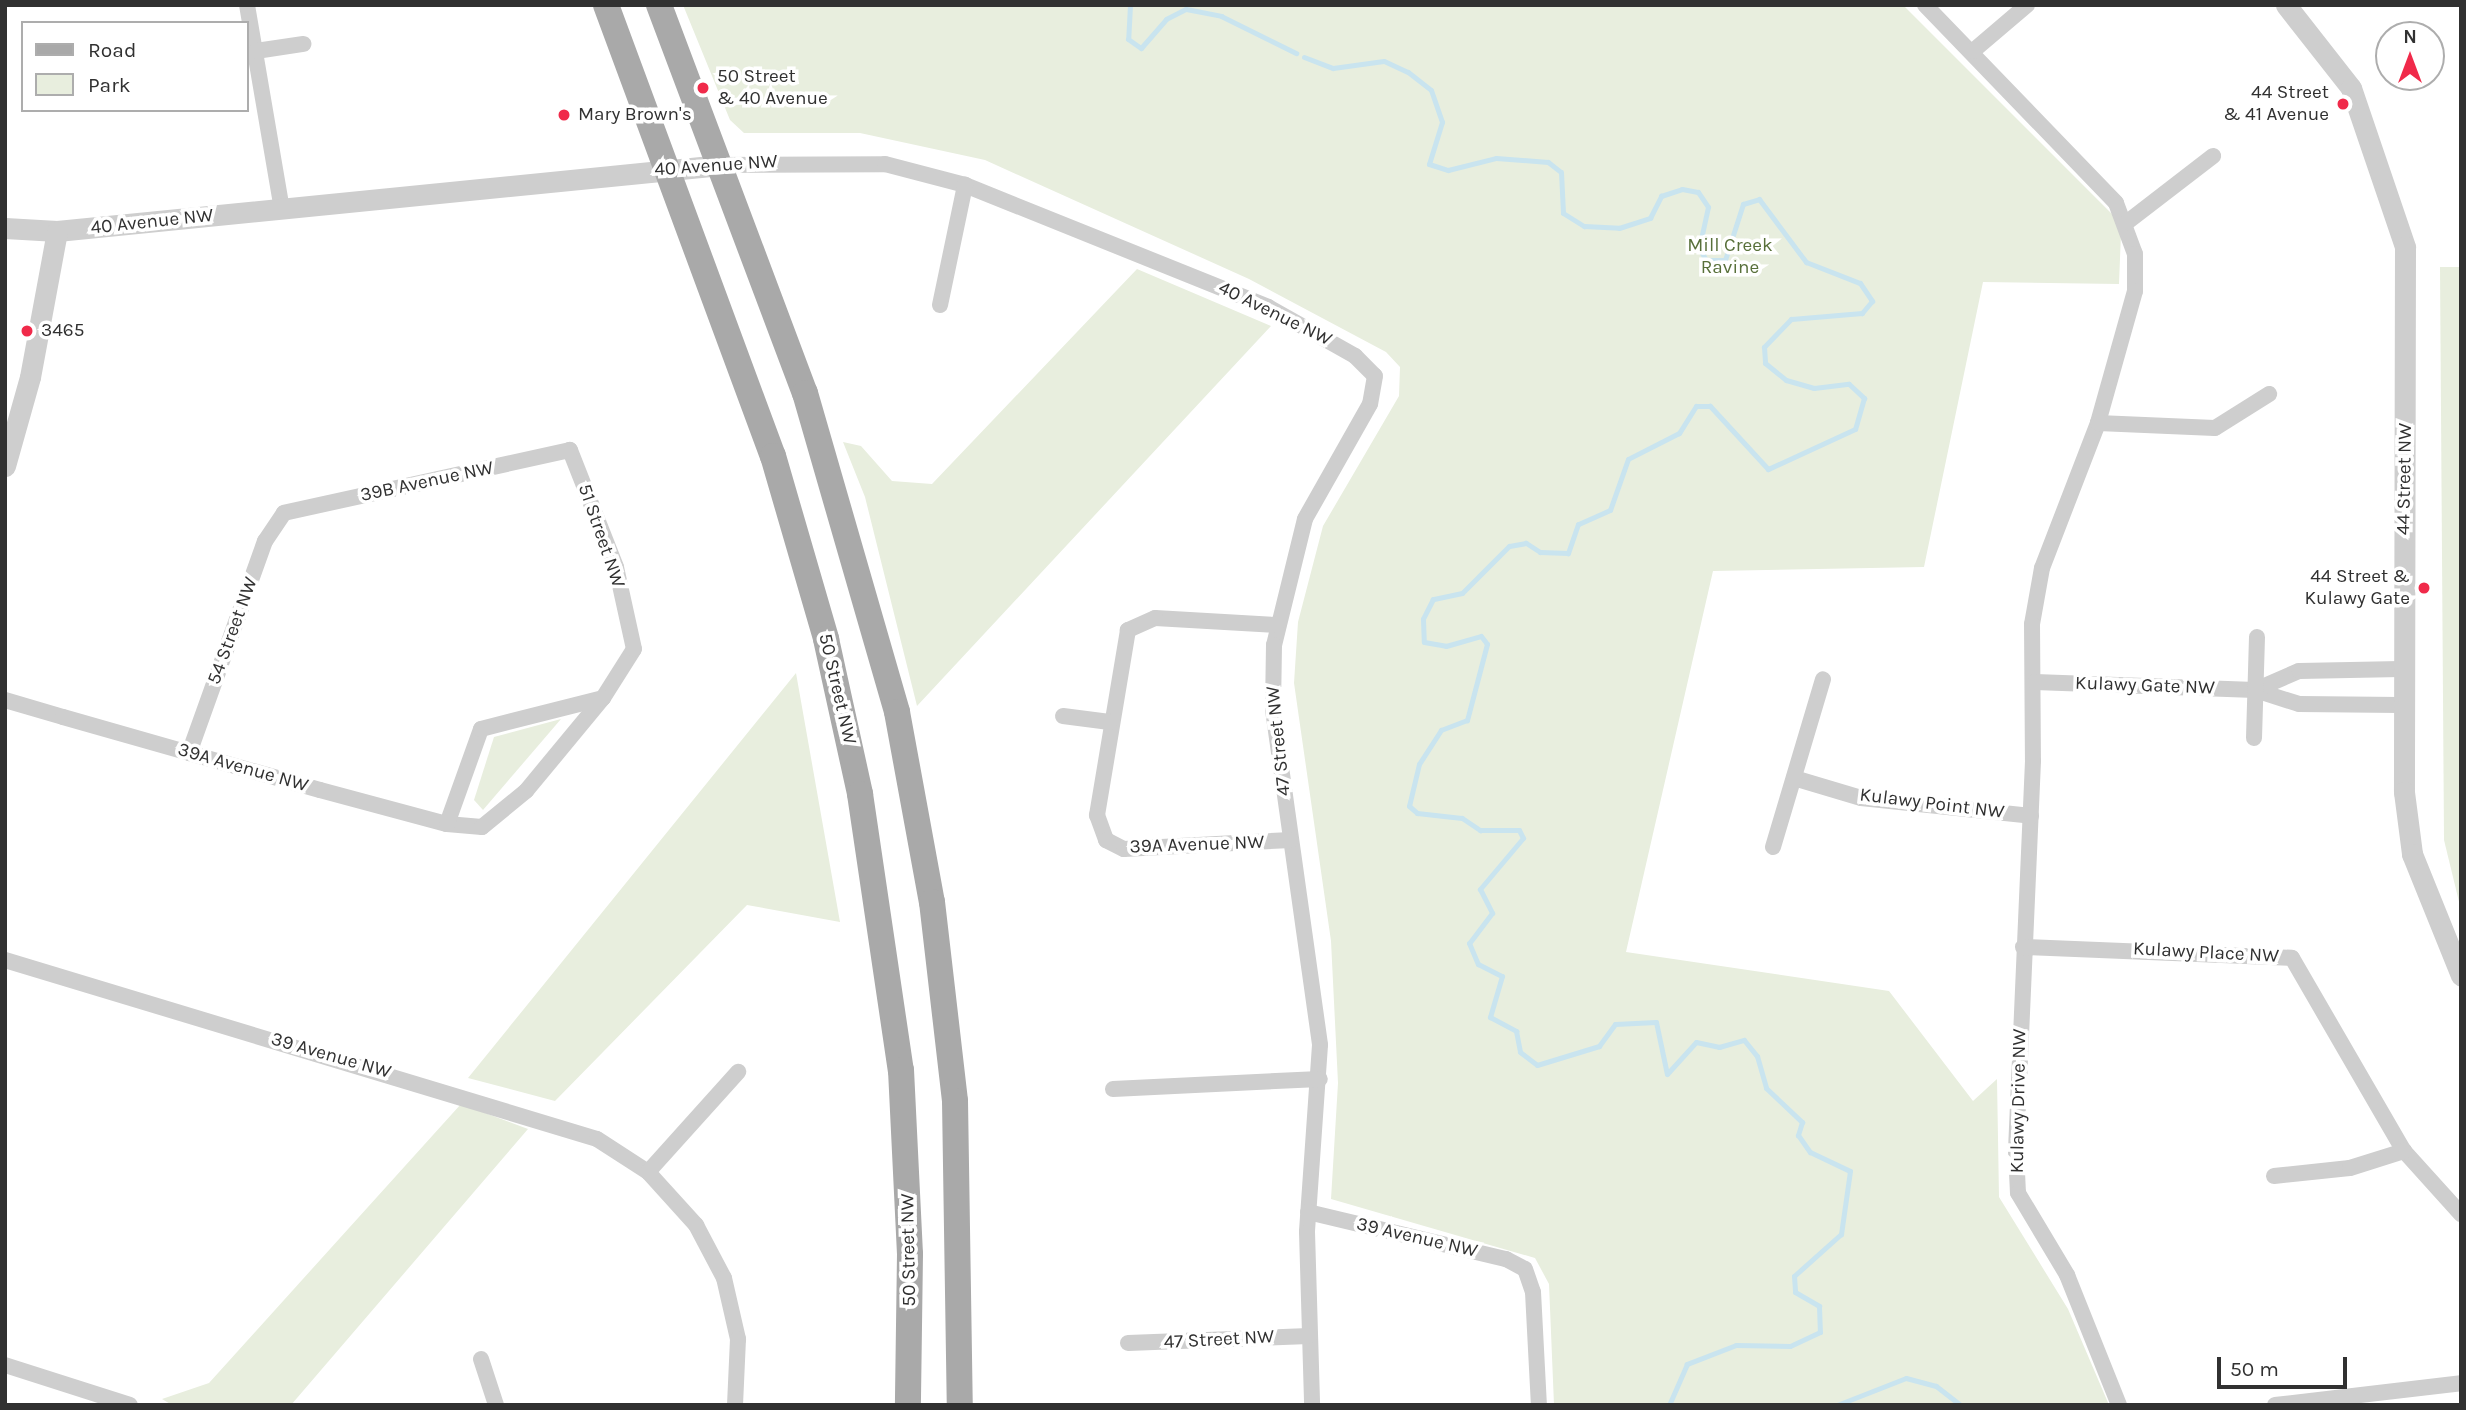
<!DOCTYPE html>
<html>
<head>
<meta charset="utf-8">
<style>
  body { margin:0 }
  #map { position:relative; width:2466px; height:1410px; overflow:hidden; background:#fff; font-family:Karla,sans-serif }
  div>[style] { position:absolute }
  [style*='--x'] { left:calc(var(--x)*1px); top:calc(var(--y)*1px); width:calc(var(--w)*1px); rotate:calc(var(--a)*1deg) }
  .green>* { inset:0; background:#e8eede }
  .stream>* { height:5px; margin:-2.5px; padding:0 2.5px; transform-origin:2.5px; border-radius:2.5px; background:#c9e4ef }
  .minor>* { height:16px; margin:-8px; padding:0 8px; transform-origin:8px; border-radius:8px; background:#cecece }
  .tertiary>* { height:21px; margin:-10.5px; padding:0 10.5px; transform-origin:10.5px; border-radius:10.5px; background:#cecece }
  .primary>* { height:26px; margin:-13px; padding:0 13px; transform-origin:13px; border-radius:13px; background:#a9a9a9 }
  .dots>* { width:19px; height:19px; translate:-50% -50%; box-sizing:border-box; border:4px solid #fff; border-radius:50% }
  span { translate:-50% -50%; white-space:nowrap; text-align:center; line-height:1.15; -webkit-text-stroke:7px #fff; paint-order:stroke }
  .poi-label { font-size:19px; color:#313131 }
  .left { translate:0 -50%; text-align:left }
  .right { translate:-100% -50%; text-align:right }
  .street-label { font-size:19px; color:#313131 }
  .park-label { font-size:19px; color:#58703a }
  .frame { position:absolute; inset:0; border:7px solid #313131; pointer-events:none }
  .legend { position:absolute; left:21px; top:21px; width:228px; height:91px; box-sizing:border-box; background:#fff; border:2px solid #adadad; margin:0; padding:9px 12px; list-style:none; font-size:21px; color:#313131 }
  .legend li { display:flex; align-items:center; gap:14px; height:35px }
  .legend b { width:35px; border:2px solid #adadad }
  .north { position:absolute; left:2375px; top:21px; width:70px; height:70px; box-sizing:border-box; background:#fff; border:2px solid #adadad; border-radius:50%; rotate:0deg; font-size:19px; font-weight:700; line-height:28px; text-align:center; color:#313131 }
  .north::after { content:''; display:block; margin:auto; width:24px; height:32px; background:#f02a4a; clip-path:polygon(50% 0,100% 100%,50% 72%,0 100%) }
  .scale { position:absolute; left:2217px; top:1357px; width:130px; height:32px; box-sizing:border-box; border:4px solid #313131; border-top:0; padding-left:9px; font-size:21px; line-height:24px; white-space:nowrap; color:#313131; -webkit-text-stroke:5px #fff; paint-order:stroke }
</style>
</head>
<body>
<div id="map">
  <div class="green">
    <i style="clip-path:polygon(683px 5px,1903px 5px,2114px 216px,2121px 233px,2119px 284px,1983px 282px,1924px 567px,1713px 571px,1626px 952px,1889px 991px,1973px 1101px,1997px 1079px,1999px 1197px,2068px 1309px,2109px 1405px,1554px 1405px,1549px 1284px,1535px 1258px,1331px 1199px,1338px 1083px,1331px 941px,1294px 683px,1298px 622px,1323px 526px,1399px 396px,1400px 367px,1386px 352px,1249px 279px,985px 160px,860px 133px,744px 133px,730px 120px)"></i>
    <i style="clip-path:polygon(2440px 267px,2461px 267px,2461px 910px,2444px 840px)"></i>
    <i style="clip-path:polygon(1137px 269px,1271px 326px,917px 706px,865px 497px,843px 442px,861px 446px,892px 481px,932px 484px)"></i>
    <i style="clip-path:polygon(796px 673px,840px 922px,747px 905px,555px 1101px,468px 1078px)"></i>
    <i style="clip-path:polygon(561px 719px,483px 810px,474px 800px,494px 737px)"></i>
    <i style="clip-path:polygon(461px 1104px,528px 1129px,291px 1405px,172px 1405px,162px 1399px,209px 1383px)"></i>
  </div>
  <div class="stream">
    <i style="--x:1130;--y:5;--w:34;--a:93"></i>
    <i style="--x:1128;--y:39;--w:16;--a:35"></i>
    <i style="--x:1141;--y:48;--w:38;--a:-49"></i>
    <i style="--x:1166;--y:19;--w:22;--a:-27"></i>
    <i style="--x:1186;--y:9;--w:36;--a:11"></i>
    <i style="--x:1221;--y:16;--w:84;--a:26.3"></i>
    <i style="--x:1304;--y:57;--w:31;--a:21"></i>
    <i style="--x:1333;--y:68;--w:51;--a:-7.8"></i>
    <i style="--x:1384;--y:61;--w:26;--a:25"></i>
    <i style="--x:1408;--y:72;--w:29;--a:38"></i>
    <i style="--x:1431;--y:90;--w:34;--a:71"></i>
    <i style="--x:1442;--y:122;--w:44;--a:107.2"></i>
    <i style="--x:1429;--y:164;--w:20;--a:18"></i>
    <i style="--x:1448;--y:170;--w:49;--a:-14"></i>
    <i style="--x:1496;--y:158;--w:52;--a:4.4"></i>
    <i style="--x:1548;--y:162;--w:16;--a:38"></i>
    <i style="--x:1561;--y:172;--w:41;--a:87.2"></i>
    <i style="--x:1563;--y:213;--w:25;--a:32"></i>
    <i style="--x:1584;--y:226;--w:35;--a:3"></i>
    <i style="--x:1619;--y:228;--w:33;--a:-18"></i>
    <i style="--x:1650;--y:218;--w:25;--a:-63"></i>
    <i style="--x:1661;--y:196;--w:22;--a:-18"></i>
    <i style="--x:1682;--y:189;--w:16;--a:11"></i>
    <i style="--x:1698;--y:192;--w:18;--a:56"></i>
    <i style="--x:1708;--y:207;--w:42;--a:102.4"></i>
    <i style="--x:1699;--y:248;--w:14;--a:60"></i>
    <i style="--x:1706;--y:260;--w:19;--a:0"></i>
    <i style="--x:1725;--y:260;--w:59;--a:-72.2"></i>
    <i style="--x:1743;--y:204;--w:17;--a:-17"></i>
    <i style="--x:1759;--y:199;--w:79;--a:53.3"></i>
    <i style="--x:1806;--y:262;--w:58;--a:21.3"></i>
    <i style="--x:1860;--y:283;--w:22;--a:56"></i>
    <i style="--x:1872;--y:301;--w:16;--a:130"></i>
    <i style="--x:1862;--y:313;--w:71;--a:175.2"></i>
    <i style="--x:1791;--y:319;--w:39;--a:134"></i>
    <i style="--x:1764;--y:347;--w:16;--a:86"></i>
    <i style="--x:1765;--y:363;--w:27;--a:39"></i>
    <i style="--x:1786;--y:380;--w:29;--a:16"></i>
    <i style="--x:1814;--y:388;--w:35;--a:-7"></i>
    <i style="--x:1849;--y:384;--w:21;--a:43"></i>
    <i style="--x:1864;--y:398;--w:32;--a:106"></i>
    <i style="--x:1855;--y:429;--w:96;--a:155.3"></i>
    <i style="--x:1768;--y:469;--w:86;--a:-132.6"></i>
    <i style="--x:1710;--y:406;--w:14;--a:180"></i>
    <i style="--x:1696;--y:406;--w:32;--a:122"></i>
    <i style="--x:1679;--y:433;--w:57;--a:153"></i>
    <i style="--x:1628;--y:459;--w:54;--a:109.4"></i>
    <i style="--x:1610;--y:510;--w:35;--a:156"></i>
    <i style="--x:1578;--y:524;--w:31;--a:109"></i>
    <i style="--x:1568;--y:553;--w:28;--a:-178"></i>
    <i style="--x:1540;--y:552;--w:17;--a:-147"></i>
    <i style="--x:1526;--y:543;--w:17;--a:170"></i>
    <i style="--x:1509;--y:546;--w:66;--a:135"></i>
    <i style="--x:1462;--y:593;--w:30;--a:168"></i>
    <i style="--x:1433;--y:599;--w:22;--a:117"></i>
    <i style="--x:1423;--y:619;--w:23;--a:88"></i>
    <i style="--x:1424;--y:642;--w:22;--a:10"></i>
    <i style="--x:1446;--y:646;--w:36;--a:-16"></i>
    <i style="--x:1481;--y:636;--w:10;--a:53"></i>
    <i style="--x:1487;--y:644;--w:79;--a:104.7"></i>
    <i style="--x:1467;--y:720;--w:28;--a:159"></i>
    <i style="--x:1441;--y:730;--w:40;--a:122.9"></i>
    <i style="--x:1419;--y:764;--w:43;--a:103.4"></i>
    <i style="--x:1409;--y:806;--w:11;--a:41"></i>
    <i style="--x:1417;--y:813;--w:45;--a:6.3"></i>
    <i style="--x:1462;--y:818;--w:22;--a:34"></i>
    <i style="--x:1480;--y:830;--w:39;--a:0"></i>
    <i style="--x:1519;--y:830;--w:9;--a:63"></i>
    <i style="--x:1523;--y:838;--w:67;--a:130.1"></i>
    <i style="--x:1480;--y:889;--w:27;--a:63"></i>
    <i style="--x:1492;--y:913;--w:38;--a:127"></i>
    <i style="--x:1469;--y:943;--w:23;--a:67"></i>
    <i style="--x:1478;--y:964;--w:27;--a:27"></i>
    <i style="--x:1502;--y:976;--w:43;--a:106.3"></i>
    <i style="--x:1490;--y:1017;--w:30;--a:28"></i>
    <i style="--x:1516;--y:1031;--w:21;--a:79"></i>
    <i style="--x:1520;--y:1052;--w:21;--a:37"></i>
    <i style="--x:1537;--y:1065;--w:65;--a:-17"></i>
    <i style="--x:1599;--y:1046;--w:27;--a:-54"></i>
    <i style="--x:1615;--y:1024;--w:41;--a:-2.8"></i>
    <i style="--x:1656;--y:1022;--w:53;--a:78.1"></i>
    <i style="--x:1667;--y:1074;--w:43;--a:-47.8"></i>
    <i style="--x:1696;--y:1042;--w:24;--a:12"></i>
    <i style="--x:1719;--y:1047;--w:26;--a:-16"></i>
    <i style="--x:1744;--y:1040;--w:21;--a:51"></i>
    <i style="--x:1757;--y:1056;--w:33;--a:74"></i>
    <i style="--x:1766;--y:1088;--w:50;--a:43.4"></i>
    <i style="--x:1802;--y:1122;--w:14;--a:107"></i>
    <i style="--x:1798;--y:1135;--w:21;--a:55"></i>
    <i style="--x:1810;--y:1152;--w:44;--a:25.4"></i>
    <i style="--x:1850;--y:1171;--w:64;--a:98.1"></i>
    <i style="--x:1841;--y:1234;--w:63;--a:138.2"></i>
    <i style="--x:1794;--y:1276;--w:16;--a:86"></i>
    <i style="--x:1795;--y:1292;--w:28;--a:30"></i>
    <i style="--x:1819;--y:1306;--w:26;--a:88"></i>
    <i style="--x:1820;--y:1332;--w:33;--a:155"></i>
    <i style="--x:1790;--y:1346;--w:54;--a:-178.9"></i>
    <i style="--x:1736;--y:1345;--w:53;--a:158.8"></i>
    <i style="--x:1687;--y:1364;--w:45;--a:113.7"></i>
    <i style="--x:1837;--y:1405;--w:74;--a:-21.4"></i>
    <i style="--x:1906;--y:1378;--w:31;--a:15"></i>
    <i style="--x:1936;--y:1386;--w:31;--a:38"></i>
  </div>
  <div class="minor">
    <i style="--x:247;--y:5;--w:208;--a:80.3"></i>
    <i style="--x:1925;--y:5;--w:275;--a:46"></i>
    <i style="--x:2116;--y:203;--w:54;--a:69.6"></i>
    <i style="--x:2135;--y:254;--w:37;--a:90"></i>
    <i style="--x:2135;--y:291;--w:137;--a:105.7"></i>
    <i style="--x:2098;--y:423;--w:155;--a:111.1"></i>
    <i style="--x:2042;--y:568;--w:57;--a:100.1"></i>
    <i style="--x:2032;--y:624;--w:137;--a:89.6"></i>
    <i style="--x:2033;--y:761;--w:390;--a:92.5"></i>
    <i style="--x:2016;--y:1151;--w:42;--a:87.3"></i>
    <i style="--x:2018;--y:1193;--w:96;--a:59.1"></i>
    <i style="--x:2067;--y:1275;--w:140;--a:68.2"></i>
    <i style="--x:256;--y:51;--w:48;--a:-8.5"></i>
    <i style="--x:1973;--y:51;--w:71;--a:-40.4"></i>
    <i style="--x:721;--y:165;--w:164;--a:-0.3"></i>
    <i style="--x:885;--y:164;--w:83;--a:14.7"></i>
    <i style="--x:965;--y:185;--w:327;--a:21.9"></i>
    <i style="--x:1268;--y:307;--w:100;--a:29.4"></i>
    <i style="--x:1355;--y:356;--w:28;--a:45"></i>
    <i style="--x:1375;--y:376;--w:28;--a:100"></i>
    <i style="--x:1370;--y:404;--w:132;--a:119.5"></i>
    <i style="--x:1305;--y:519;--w:130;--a:103.8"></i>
    <i style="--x:1274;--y:645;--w:65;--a:90.9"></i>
    <i style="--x:1273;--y:710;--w:338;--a:82"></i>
    <i style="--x:1320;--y:1045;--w:187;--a:94"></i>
    <i style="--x:1307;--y:1232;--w:173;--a:88.3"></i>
    <i style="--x:2126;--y:223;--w:110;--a:-37.6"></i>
    <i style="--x:940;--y:305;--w:123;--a:-78.2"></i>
    <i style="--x:2098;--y:423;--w:117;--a:2.4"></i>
    <i style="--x:2215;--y:428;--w:64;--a:-32.2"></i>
    <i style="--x:1276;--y:625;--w:121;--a:-176.7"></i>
    <i style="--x:1155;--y:618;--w:30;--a:156"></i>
    <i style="--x:1128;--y:630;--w:188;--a:99.5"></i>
    <i style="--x:1097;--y:815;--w:27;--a:70"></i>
    <i style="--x:1106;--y:840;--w:20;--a:27"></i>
    <i style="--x:1124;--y:849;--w:167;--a:-3.1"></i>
    <i style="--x:2035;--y:682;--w:220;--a:2.1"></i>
    <i style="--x:2255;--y:690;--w:46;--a:17.7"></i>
    <i style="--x:2299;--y:704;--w:101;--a:0.6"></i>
    <i style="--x:2255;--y:690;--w:48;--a:-23.4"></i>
    <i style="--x:2299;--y:671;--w:102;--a:-1.1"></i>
    <i style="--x:5;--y:700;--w:60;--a:16.3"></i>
    <i style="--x:63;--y:717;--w:131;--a:15.9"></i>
    <i style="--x:189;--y:753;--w:136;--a:15.8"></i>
    <i style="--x:320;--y:790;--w:131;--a:15"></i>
    <i style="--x:447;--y:824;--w:35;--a:5"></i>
    <i style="--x:482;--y:827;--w:57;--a:-39.3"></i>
    <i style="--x:526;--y:791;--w:121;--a:-50.4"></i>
    <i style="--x:603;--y:698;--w:58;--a:-57.7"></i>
    <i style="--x:634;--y:649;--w:84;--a:-102.4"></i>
    <i style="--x:616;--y:567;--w:126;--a:-111.5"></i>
    <i style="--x:570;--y:450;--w:293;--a:167.6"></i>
    <i style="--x:284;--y:513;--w:34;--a:124"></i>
    <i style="--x:265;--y:541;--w:225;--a:109.7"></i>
    <i style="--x:1063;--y:716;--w:47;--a:7.3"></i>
    <i style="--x:2254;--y:738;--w:101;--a:-88.3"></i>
    <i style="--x:1794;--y:778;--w:70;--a:16.6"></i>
    <i style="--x:1861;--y:798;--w:171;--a:6"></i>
    <i style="--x:447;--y:824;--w:101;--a:-70.3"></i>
    <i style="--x:481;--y:729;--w:126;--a:-14.3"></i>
    <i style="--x:1773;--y:847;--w:175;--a:-73.4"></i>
    <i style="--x:2023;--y:947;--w:269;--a:2.3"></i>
    <i style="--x:2292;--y:958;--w:223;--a:59.9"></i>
    <i style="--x:2404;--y:1151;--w:85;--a:47.9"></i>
    <i style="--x:5;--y:960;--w:618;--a:16.82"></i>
    <i style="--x:597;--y:1139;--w:61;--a:32.9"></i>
    <i style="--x:648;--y:1172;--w:72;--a:47.8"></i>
    <i style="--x:696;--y:1225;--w:60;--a:62.2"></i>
    <i style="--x:724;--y:1278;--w:63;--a:77.1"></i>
    <i style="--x:738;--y:1339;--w:66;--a:92.6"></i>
    <i style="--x:1113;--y:1089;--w:207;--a:-2.8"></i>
    <i style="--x:648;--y:1172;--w:135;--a:-48"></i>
    <i style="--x:2274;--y:1176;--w:76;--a:-6"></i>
    <i style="--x:2350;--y:1168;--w:57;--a:-17.5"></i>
    <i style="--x:1308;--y:1212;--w:204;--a:13.4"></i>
    <i style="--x:1506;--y:1259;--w:21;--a:28"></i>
    <i style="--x:1525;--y:1269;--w:24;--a:71"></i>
    <i style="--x:1533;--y:1292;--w:113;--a:87"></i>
    <i style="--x:1128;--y:1343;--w:181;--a:-2.2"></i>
    <i style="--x:481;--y:1359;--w:48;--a:71.9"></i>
    <i style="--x:5;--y:1365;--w:131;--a:17.7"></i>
    <i style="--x:2275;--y:1405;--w:187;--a:-6.7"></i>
  </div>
  <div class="tertiary">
    <i style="--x:2286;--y:5;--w:105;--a:51.9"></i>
    <i style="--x:2351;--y:88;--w:168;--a:71.2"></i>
    <i style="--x:2405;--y:247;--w:545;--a:90.11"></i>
    <i style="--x:2404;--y:792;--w:63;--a:82.6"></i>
    <i style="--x:2412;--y:854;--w:131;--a:68"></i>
    <i style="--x:5;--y:228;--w:52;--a:3.3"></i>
    <i style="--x:57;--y:231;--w:667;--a:-5.68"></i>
    <i style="--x:5;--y:466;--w:92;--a:-74.3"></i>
    <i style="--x:30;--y:377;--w:148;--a:-79.5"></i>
  </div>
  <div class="primary">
    <i style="--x:606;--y:5;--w:481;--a:69.7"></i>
    <i style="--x:773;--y:456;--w:191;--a:73.8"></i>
    <i style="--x:826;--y:639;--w:159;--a:77.6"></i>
    <i style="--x:860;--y:794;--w:279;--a:81.6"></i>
    <i style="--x:901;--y:1070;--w:184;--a:87.2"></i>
    <i style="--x:910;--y:1254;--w:151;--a:90.8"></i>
    <i style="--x:659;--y:5;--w:415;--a:69.4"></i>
    <i style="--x:805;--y:393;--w:332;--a:73.9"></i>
    <i style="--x:897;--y:712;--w:193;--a:79.6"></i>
    <i style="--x:932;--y:902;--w:200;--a:83.4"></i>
    <i style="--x:955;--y:1101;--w:304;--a:89.1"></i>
  </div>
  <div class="dots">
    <i style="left:703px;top:88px;background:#f02a4a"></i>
    <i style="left:2343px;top:104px;background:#f02a4a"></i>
    <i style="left:564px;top:115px;background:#f02a4a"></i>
    <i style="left:27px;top:331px;background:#f02a4a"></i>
    <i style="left:2424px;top:588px;background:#f02a4a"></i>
  </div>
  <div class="poi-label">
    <span class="left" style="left:717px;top:88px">50 Street<br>&amp; 40 Avenue</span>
    <span class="right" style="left:2329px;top:104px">44 Street<br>&amp; 41 Avenue</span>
    <span class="left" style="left:578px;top:115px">Mary Brown's</span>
    <span class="left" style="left:41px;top:331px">3465</span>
    <span class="right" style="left:2410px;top:588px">44 Street &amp;<br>Kulawy Gate</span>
  </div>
  <div class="street-label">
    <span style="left:716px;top:166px;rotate:-4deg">40 Avenue NW</span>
    <span style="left:152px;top:222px;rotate:-6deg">40 Avenue NW</span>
    <span style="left:1275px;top:314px;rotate:26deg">40 Avenue NW</span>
    <span style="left:2405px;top:479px;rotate:-89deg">44 Street NW</span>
    <span style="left:427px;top:482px;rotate:-12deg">39B Avenue NW</span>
    <span style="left:601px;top:536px;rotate:71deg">51 Street NW</span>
    <span style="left:233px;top:631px;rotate:-70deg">54 Street NW</span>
    <span style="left:2145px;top:686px;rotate:2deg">Kulawy Gate NW</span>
    <span style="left:837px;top:689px;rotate:77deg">50 Street NW</span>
    <span style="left:1279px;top:741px;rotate:-96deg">47 Street NW</span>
    <span style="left:243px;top:768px;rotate:16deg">39A Avenue NW</span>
    <span style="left:1932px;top:804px;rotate:7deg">Kulawy Point NW</span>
    <span style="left:1197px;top:845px;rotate:-2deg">39A Avenue NW</span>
    <span style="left:2206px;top:953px;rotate:3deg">Kulawy Place NW</span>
    <span style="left:331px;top:1056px;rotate:16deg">39 Avenue NW</span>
    <span style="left:2019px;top:1101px;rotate:-89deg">Kulawy Drive NW</span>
    <span style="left:1417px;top:1238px;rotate:13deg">39 Avenue NW</span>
    <span style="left:909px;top:1250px;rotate:-91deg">50 Street NW</span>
    <span style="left:1219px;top:1340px;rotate:-3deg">47 Street NW</span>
  </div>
  <div class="park-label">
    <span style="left:1730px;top:257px">Mill Creek<br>Ravine</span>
  </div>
  <div class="frame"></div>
  <ul class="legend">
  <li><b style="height:9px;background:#a9a9a9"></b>Road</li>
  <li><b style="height:19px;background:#e8eede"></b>Park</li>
  </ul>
  <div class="north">N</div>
  <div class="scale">50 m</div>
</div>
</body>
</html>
